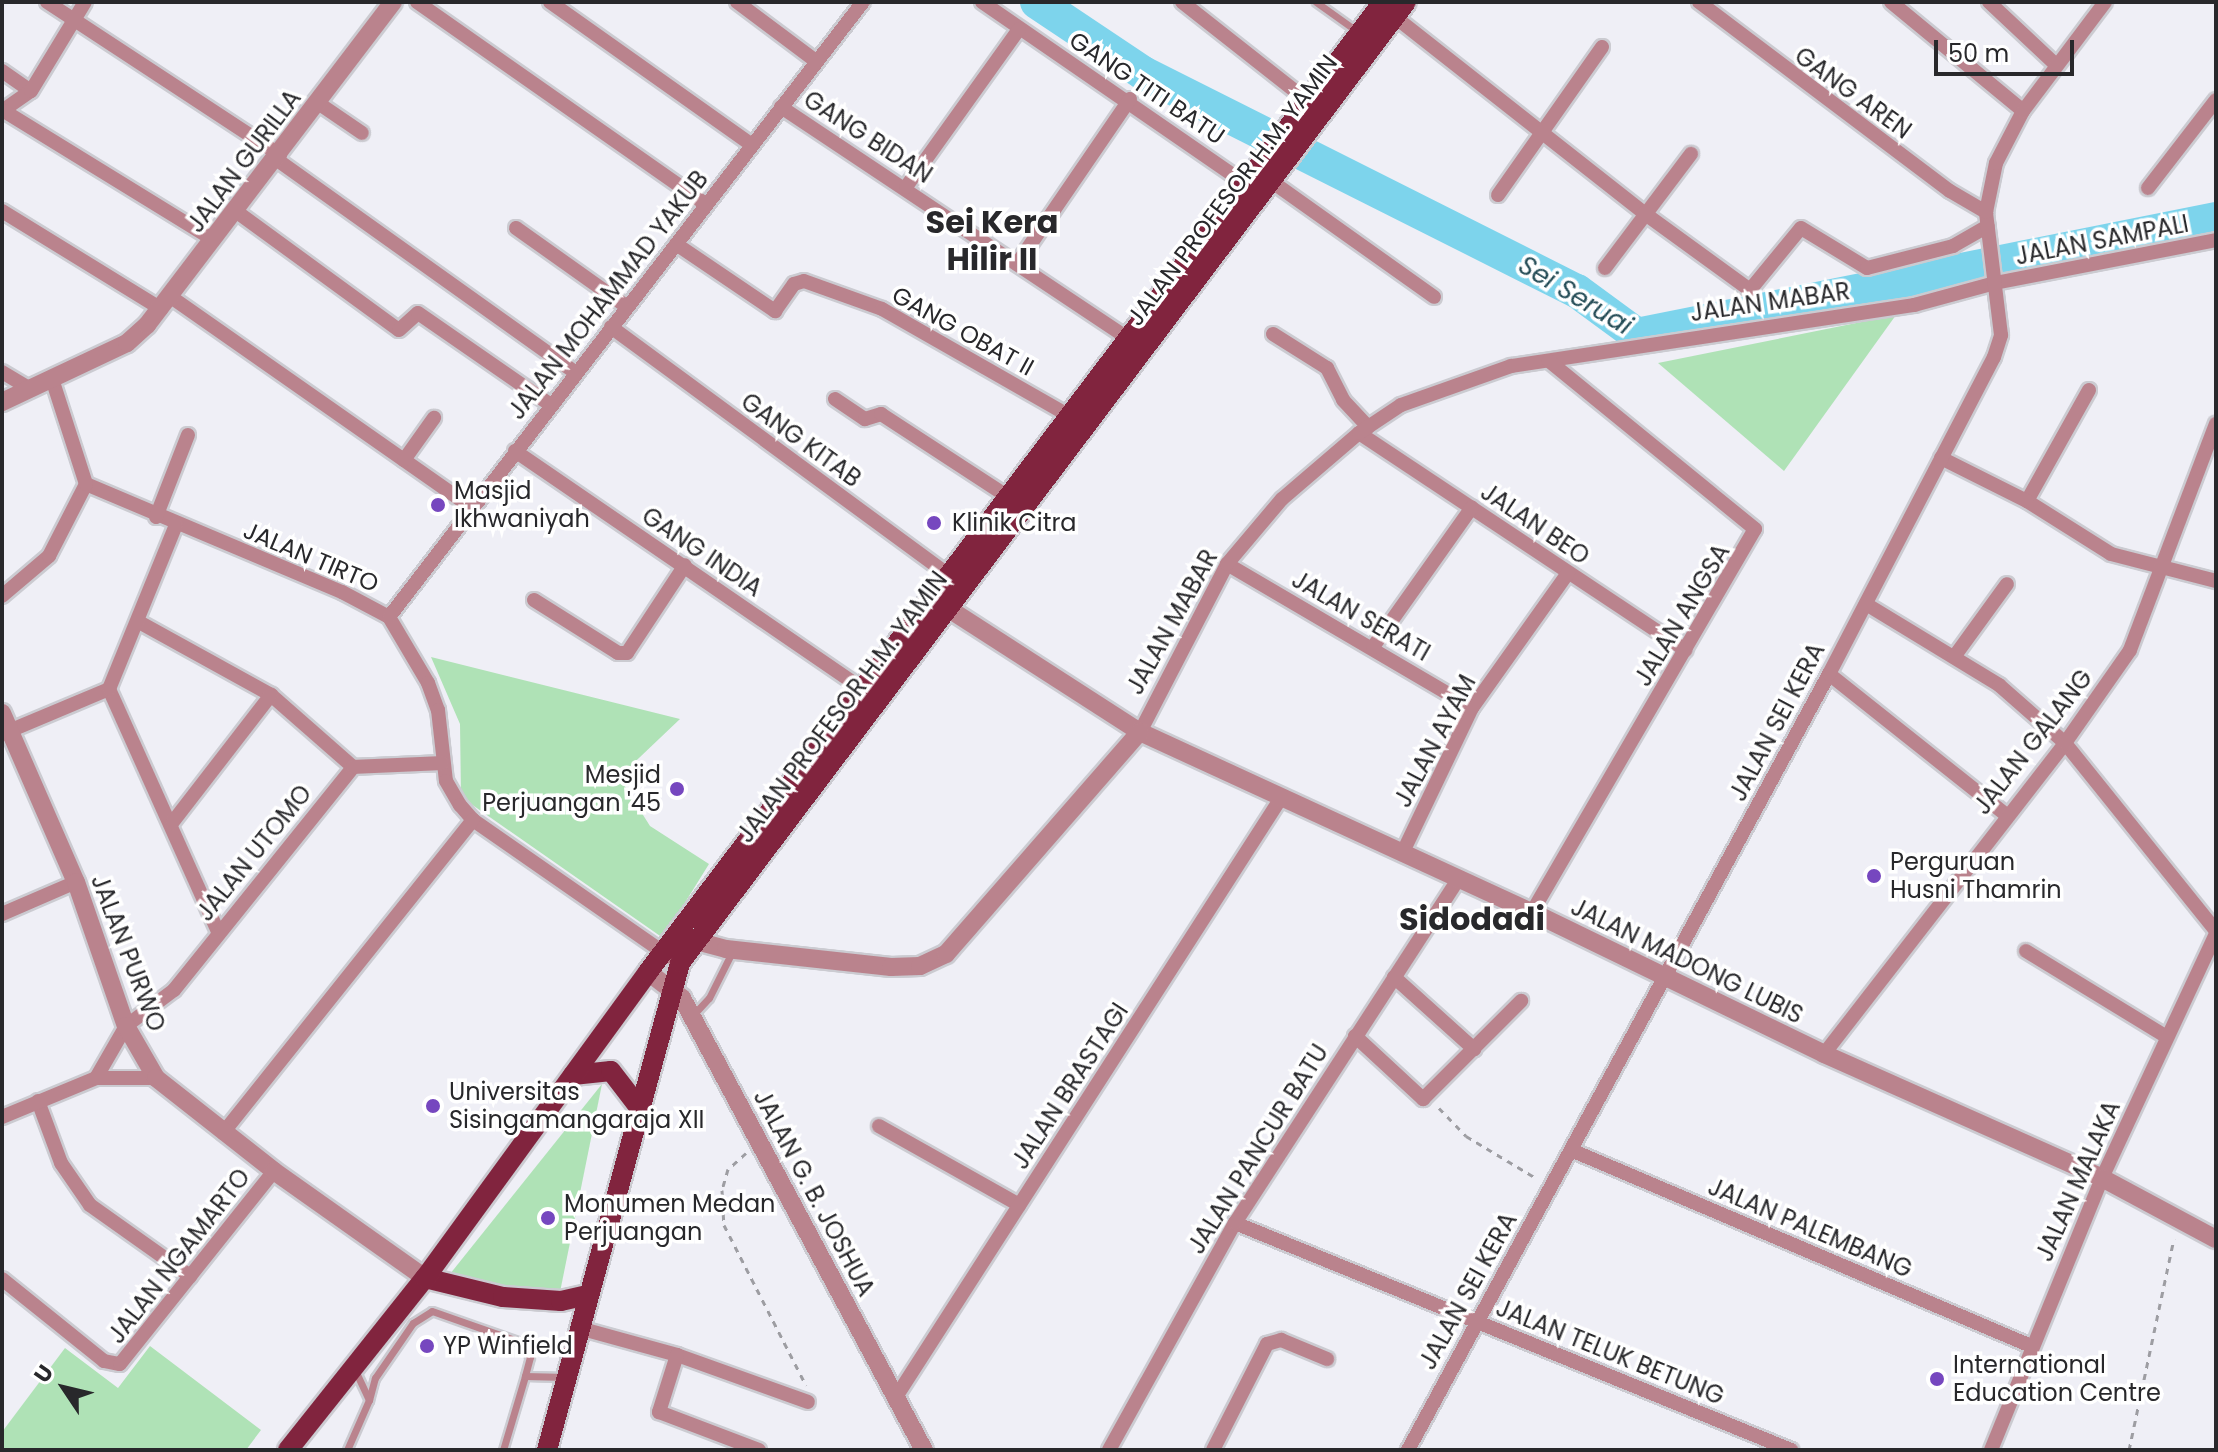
<!DOCTYPE html>
<html>
<head>
<meta charset="utf-8">
<style>
  body { margin:0 }
  #map { position:relative; width:2218px; height:1452px; overflow:hidden; background:#efeff6; font-family:Poppins,sans-serif }
  div>[style] { position:absolute }
  [style*='--x'] { left:calc(var(--x)*1px); top:calc(var(--y)*1px); width:calc(var(--w)*1px); rotate:calc(var(--a)*1deg) }
  .green>* { inset:0; background:#afe2b6 }
  .river>* { height:34px; margin:-17px; padding:0 17px; transform-origin:17px; border-radius:17px; background:#7dd4ec }
  .path>* { height:3px; margin-top:-1.5px; transform-origin:0; background:repeating-linear-gradient(90deg,#9d9da2 0 6px,transparent 0 12px) }
  .roads { filter:drop-shadow(2px 0 #cbcbd1) drop-shadow(-2px 0 #cbcbd1) drop-shadow(0 2px #cbcbd1) drop-shadow(0 -2px #cbcbd1) }
  .service>* { height:7px; margin:-3.5px; padding:0 3.5px; transform-origin:3.5px; border-radius:3.5px; background:#ba838d }
  .minor>* { height:14px; margin:-7px; padding:0 7px; transform-origin:7px; border-radius:7px; background:#ba838d }
  .tertiary>* { height:18px; margin:-9px; padding:0 9px; transform-origin:9px; border-radius:9px; background:#ba838d }
  .primary>* { height:20px; margin:-10px; padding:0 10px; transform-origin:10px; border-radius:10px; background:#81243e }
  .dots>* { width:22px; height:22px; translate:-50% -50%; box-sizing:border-box; border:4px solid #fff; border-radius:50% }
  span { translate:-50% -50%; white-space:nowrap; text-align:center; line-height:1.15; -webkit-text-stroke:7px #fff; paint-order:stroke }
  .street-label { font-size:24px; color:#28282b }
  .poi-label { font-size:24px; color:#28282b }
  .left { translate:0 -50%; text-align:left }
  .right { translate:-100% -50%; text-align:right }
  .water-label { font-size:26px; color:#244c56; font-style:italic }
  .district-label { font-size:32px; color:#28282b; font-weight:700 }
  .frame { position:absolute; inset:0; border:4px solid #28282b; pointer-events:none }
  .north { position:absolute; left:24px; top:1348px; width:80px; height:80px; -webkit-text-stroke:6px #fff; paint-order:stroke; rotate:305deg; font-size:22px; font-weight:700; line-height:32px; text-align:center; color:#28282b }
  .north::after { content:''; display:block; margin:auto; width:28px; height:36px; background:#28282b; clip-path:polygon(50% 0,100% 100%,50% 72%,0 100%) }
  .scale { position:absolute; left:1934px; top:40px; width:140px; height:36px; box-sizing:border-box; border:4px solid #28282b; border-top:0; padding-left:10px; font-size:24px; line-height:28px; white-space:nowrap; color:#28282b; -webkit-text-stroke:6px #fff; paint-order:stroke }
</style>
</head>
<body>
<div id="map">
  <div class="green">
    <i style="clip-path:polygon(1896px 315px,1784px 471px,1658px 363px)"></i>
    <i style="clip-path:polygon(431px 657px,680px 719px,619px 777px,650px 826px,709px 864px,663px 938px,461px 797px,460px 724px)"></i>
    <i style="clip-path:polygon(602px 1084px,558px 1302px,450px 1274px)"></i>
    <i style="clip-path:polygon(150px 1346px,261px 1430px,246px 1450px,2px 1450px,2px 1432px,65px 1348px,118px 1388px)"></i>
  </div>
  <div class="river">
    <i style="--x:1037;--y:2;--w:128;--a:33.8"></i>
    <i style="--x:1143;--y:73;--w:486;--a:26.7"></i>
    <i style="--x:1577;--y:291;--w:74;--a:36.3"></i>
    <i style="--x:1637;--y:335;--w:591;--a:-11.33"></i>
  </div>
  <div class="path">
    <i style="--x:1439;--y:1108;--w:39;--a:46"></i>
    <i style="--x:1466;--y:1136;--w:82;--a:31"></i>
    <i style="--x:746;--y:1153;--w:24;--a:138"></i>
    <i style="--x:728;--y:1169;--w:22;--a:106"></i>
    <i style="--x:722;--y:1190;--w:35;--a:87"></i>
    <i style="--x:724;--y:1225;--w:180;--a:62.9"></i>
    <i style="--x:2129;--y:1450;--w:216;--a:-78"></i>
  </div>
  <div class="roads">
    <div class="service">
      <i style="--x:1316;--y:2;--w:52;--a:35.5"></i>
      <i style="--x:693;--y:1015;--w:23;--a:-47"></i>
      <i style="--x:709;--y:998;--w:51;--a:-63.4"></i>
      <i style="--x:369;--y:1400;--w:23;--a:-75"></i>
      <i style="--x:375;--y:1378;--w:67;--a:-55.4"></i>
      <i style="--x:413;--y:1323;--w:22;--a:-32"></i>
      <i style="--x:432;--y:1311;--w:93;--a:19.4"></i>
      <i style="--x:520;--y:1342;--w:18;--a:56"></i>
      <i style="--x:530;--y:1357;--w:20;--a:105"></i>
      <i style="--x:347;--y:1450;--w:55;--a:-66.3"></i>
      <i style="--x:369;--y:1400;--w:31;--a:-115"></i>
      <i style="--x:503;--y:1450;--w:77;--a:-73.4"></i>
      <i style="--x:525;--y:1376;--w:41;--a:1.4"></i>
    </div>
    <div class="minor">
      <i style="--x:47;--y:2;--w:279;--a:33.3"></i>
      <i style="--x:417;--y:2;--w:353;--a:35"></i>
      <i style="--x:550;--y:2;--w:247;--a:35.3"></i>
      <i style="--x:737;--y:2;--w:99;--a:36.8"></i>
      <i style="--x:982;--y:2;--w:322;--a:34.6"></i>
      <i style="--x:1182;--y:2;--w:162;--a:38.2"></i>
      <i style="--x:1699;--y:2;--w:314;--a:37"></i>
      <i style="--x:1950;--y:191;--w:42;--a:30.3"></i>
      <i style="--x:1891;--y:2;--w:171;--a:39.5"></i>
      <i style="--x:1989;--y:2;--w:92;--a:43.2"></i>
      <i style="--x:1395;--y:17;--w:317;--a:38.2"></i>
      <i style="--x:1644;--y:213;--w:131;--a:36"></i>
      <i style="--x:1750;--y:290;--w:80;--a:-50.6"></i>
      <i style="--x:1801;--y:228;--w:77;--a:31.2"></i>
      <i style="--x:1867;--y:268;--w:89;--a:-14.3"></i>
      <i style="--x:1953;--y:246;--w:40;--a:-29.7"></i>
      <i style="--x:2;--y:71;--w:35;--a:35"></i>
      <i style="--x:318;--y:103;--w:53;--a:34.3"></i>
      <i style="--x:781;--y:107;--w:420;--a:33.7"></i>
      <i style="--x:2;--y:111;--w:35;--a:-35"></i>
      <i style="--x:31;--y:91;--w:104;--a:-58.8"></i>
      <i style="--x:4;--y:111;--w:246;--a:31.6"></i>
      <i style="--x:276;--y:159;--w:369;--a:35.5"></i>
      <i style="--x:1271;--y:181;--w:200;--a:35.4"></i>
      <i style="--x:906;--y:187;--w:194;--a:-54.4"></i>
      <i style="--x:2148;--y:188;--w:111;--a:-52.3"></i>
      <i style="--x:1498;--y:195;--w:181;--a:-54.9"></i>
      <i style="--x:2;--y:211;--w:187;--a:31.6"></i>
      <i style="--x:237;--y:212;--w:200;--a:36.1"></i>
      <i style="--x:399;--y:330;--w:25;--a:-42"></i>
      <i style="--x:418;--y:313;--w:162;--a:34.7"></i>
      <i style="--x:516;--y:228;--w:136;--a:35.4"></i>
      <i style="--x:676;--y:244;--w:120;--a:34.1"></i>
      <i style="--x:775;--y:311;--w:33;--a:-55"></i>
      <i style="--x:794;--y:284;--w:10;--a:-17"></i>
      <i style="--x:804;--y:281;--w:83;--a:19.7"></i>
      <i style="--x:882;--y:309;--w:218;--a:29.7"></i>
      <i style="--x:1017;--y:264;--w:200;--a:-55.6"></i>
      <i style="--x:1605;--y:268;--w:143;--a:-53"></i>
      <i style="--x:171;--y:297;--w:368;--a:35"></i>
      <i style="--x:611;--y:327;--w:427;--a:36.3"></i>
      <i style="--x:1273;--y:334;--w:64;--a:32.2"></i>
      <i style="--x:1327;--y:368;--w:36;--a:63"></i>
      <i style="--x:1343;--y:400;--w:37;--a:47"></i>
      <i style="--x:2;--y:372;--w:33;--a:31"></i>
      <i style="--x:2089;--y:390;--w:127;--a:119.2"></i>
      <i style="--x:2027;--y:501;--w:99;--a:32.2"></i>
      <i style="--x:2111;--y:554;--w:108;--a:14.4"></i>
      <i style="--x:835;--y:399;--w:36;--a:34"></i>
      <i style="--x:865;--y:419;--w:17;--a:-17"></i>
      <i style="--x:881;--y:414;--w:154;--a:33.1"></i>
      <i style="--x:1359;--y:433;--w:392;--a:33.6"></i>
      <i style="--x:515;--y:451;--w:423;--a:34.4"></i>
      <i style="--x:1941;--y:458;--w:96;--a:26.6"></i>
      <i style="--x:404;--y:460;--w:52;--a:-54.5"></i>
      <i style="--x:86;--y:484;--w:278;--a:22.9"></i>
      <i style="--x:342;--y:592;--w:53;--a:28"></i>
      <i style="--x:389;--y:617;--w:77;--a:59.4"></i>
      <i style="--x:428;--y:683;--w:29;--a:70"></i>
      <i style="--x:438;--y:710;--w:71;--a:83.6"></i>
      <i style="--x:446;--y:781;--w:28;--a:60"></i>
      <i style="--x:460;--y:805;--w:20;--a:49"></i>
      <i style="--x:473;--y:820;--w:239;--a:34.8"></i>
      <i style="--x:156;--y:517;--w:88;--a:-68.7"></i>
      <i style="--x:1227;--y:564;--w:284;--a:30.4"></i>
      <i style="--x:2;--y:596;--w:62;--a:-40.4"></i>
      <i style="--x:49;--y:556;--w:81;--a:-62.8"></i>
      <i style="--x:86;--y:484;--w:110;--a:-107.9"></i>
      <i style="--x:534;--y:600;--w:99;--a:32.2"></i>
      <i style="--x:618;--y:653;--w:9;--a:0"></i>
      <i style="--x:627;--y:653;--w:105;--a:-56.6"></i>
      <i style="--x:1866;--y:604;--w:156;--a:31.3"></i>
      <i style="--x:1999;--y:685;--w:88;--a:41.3"></i>
      <i style="--x:2065;--y:743;--w:241;--a:51.2"></i>
      <i style="--x:389;--y:617;--w:776;--a:-52.38"></i>
      <i style="--x:139;--y:622;--w:151;--a:28.9"></i>
      <i style="--x:271;--y:695;--w:109;--a:41.3"></i>
      <i style="--x:1373;--y:647;--w:171;--a:-54.7"></i>
      <i style="--x:1954;--y:657;--w:90;--a:-54"></i>
      <i style="--x:1829;--y:674;--w:225;--a:38.5"></i>
      <i style="--x:109;--y:689;--w:265;--a:65.8"></i>
      <i style="--x:1140;--y:732;--w:189;--a:-62.6"></i>
      <i style="--x:1227;--y:564;--w:85;--a:-49.8"></i>
      <i style="--x:1282;--y:499;--w:101;--a:-40.6"></i>
      <i style="--x:1359;--y:433;--w:50;--a:-33.7"></i>
      <i style="--x:1401;--y:405;--w:117;--a:-19.5"></i>
      <i style="--x:1511;--y:366;--w:408;--a:-8.6"></i>
      <i style="--x:1914;--y:305;--w:84;--a:-15.2"></i>
      <i style="--x:1995;--y:283;--w:225;--a:-11"></i>
      <i style="--x:2;--y:734;--w:116;--a:-22.8"></i>
      <i style="--x:109;--y:689;--w:177;--a:-67.8"></i>
      <i style="--x:172;--y:823;--w:162;--a:-52.3"></i>
      <i style="--x:1402;--y:854;--w:162;--a:-64.4"></i>
      <i style="--x:1472;--y:708;--w:166;--a:-54.6"></i>
      <i style="--x:1532;--y:912;--w:443;--a:-59.8"></i>
      <i style="--x:1755;--y:529;--w:266;--a:-140.8"></i>
      <i style="--x:2;--y:914;--w:81;--a:-23.4"></i>
      <i style="--x:2026;--y:951;--w:165;--a:31.4"></i>
      <i style="--x:1394;--y:977;--w:108;--a:42"></i>
      <i style="--x:1355;--y:1036;--w:93;--a:42.8"></i>
      <i style="--x:1423;--y:1099;--w:139;--a:-45"></i>
      <i style="--x:1824;--y:1054;--w:393;--a:-52.2"></i>
      <i style="--x:2065;--y:743;--w:113;--a:-55"></i>
      <i style="--x:2130;--y:650;--w:242;--a:-69.2"></i>
      <i style="--x:96;--y:1078;--w:60;--a:-60"></i>
      <i style="--x:126;--y:1026;--w:60;--a:-36.9"></i>
      <i style="--x:174;--y:990;--w:286;--a:-51.2"></i>
      <i style="--x:353;--y:767;--w:89;--a:-2.6"></i>
      <i style="--x:38;--y:1101;--w:66;--a:69.6"></i>
      <i style="--x:61;--y:1163;--w:51;--a:55.4"></i>
      <i style="--x:90;--y:1205;--w:123;--a:35.4"></i>
      <i style="--x:2;--y:1117;--w:102;--a:-22.5"></i>
      <i style="--x:96;--y:1078;--w:60;--a:0"></i>
      <i style="--x:879;--y:1126;--w:161;--a:29.4"></i>
      <i style="--x:223;--y:1133;--w:401;--a:-51.4"></i>
      <i style="--x:1571;--y:1150;--w:500;--a:23.08"></i>
      <i style="--x:1235;--y:1223;--w:601;--a:22.21"></i>
      <i style="--x:2;--y:1279;--w:131;--a:38.8"></i>
      <i style="--x:104;--y:1361;--w:16;--a:11"></i>
      <i style="--x:120;--y:1364;--w:247;--a:-51.4"></i>
      <i style="--x:579;--y:1328;--w:102;--a:15.4"></i>
      <i style="--x:677;--y:1355;--w:139;--a:19.7"></i>
      <i style="--x:677;--y:1355;--w:60;--a:107.5"></i>
      <i style="--x:659;--y:1412;--w:107;--a:20.8"></i>
      <i style="--x:896;--y:1397;--w:712;--a:-57.27"></i>
      <i style="--x:1109;--y:1450;--w:260;--a:-61"></i>
      <i style="--x:1235;--y:1223;--w:409;--a:-57"></i>
      <i style="--x:1213;--y:1450;--w:119;--a:-63"></i>
      <i style="--x:1267;--y:1344;--w:15;--a:-16"></i>
      <i style="--x:1281;--y:1340;--w:50;--a:22.4"></i>
      <i style="--x:1408;--y:1450;--w:883;--a:-61.52"></i>
      <i style="--x:1829;--y:674;--w:357;--a:-62.5"></i>
      <i style="--x:1994;--y:357;--w:23;--a:-72"></i>
      <i style="--x:2001;--y:335;--w:124;--a:-97"></i>
      <i style="--x:1986;--y:212;--w:50;--a:-78.5"></i>
      <i style="--x:1996;--y:163;--w:59;--a:-62.6"></i>
      <i style="--x:2023;--y:111;--w:136;--a:-53"></i>
      <i style="--x:1991;--y:1450;--w:294;--a:-67.8"></i>
      <i style="--x:2102;--y:1178;--w:269;--a:-65"></i>
    </div>
    <div class="tertiary">
      <i style="--x:2;--y:402;--w:138;--a:-25.3"></i>
      <i style="--x:127;--y:343;--w:27;--a:-42"></i>
      <i style="--x:147;--y:325;--w:406;--a:-52.7"></i>
      <i style="--x:935;--y:600;--w:244;--a:32.8"></i>
      <i style="--x:1140;--y:732;--w:431;--a:24.7"></i>
      <i style="--x:1532;--y:912;--w:325;--a:25.9"></i>
      <i style="--x:1824;--y:1054;--w:304;--a:24"></i>
      <i style="--x:2102;--y:1178;--w:129;--a:28.2"></i>
      <i style="--x:2;--y:713;--w:184;--a:66.4"></i>
      <i style="--x:76;--y:882;--w:152;--a:70.9"></i>
      <i style="--x:126;--y:1026;--w:60;--a:60"></i>
      <i style="--x:156;--y:1078;--w:150;--a:38.2"></i>
      <i style="--x:274;--y:1171;--w:185;--a:35.3"></i>
      <i style="--x:685;--y:938;--w:42;--a:15"></i>
      <i style="--x:726;--y:949;--w:166;--a:6.2"></i>
      <i style="--x:891;--y:967;--w:29;--a:-2"></i>
      <i style="--x:920;--y:966;--w:29;--a:-25"></i>
      <i style="--x:946;--y:954;--w:295;--a:-48.9"></i>
      <i style="--x:648;--y:972;--w:43;--a:37.4"></i>
      <i style="--x:682;--y:998;--w:513;--a:61.84"></i>
    </div>
    <div class="primary">
      <i style="--x:573;--y:1075;--w:38;--a:-6"></i>
      <i style="--x:611;--y:1071;--w:44;--a:52.4"></i>
      <i style="--x:425;--y:1278;--w:80;--a:13.7"></i>
      <i style="--x:503;--y:1297;--w:58;--a:3.9"></i>
      <i style="--x:561;--y:1301;--w:27;--a:-13"></i>
      <i style="--x:288;--y:1450;--w:220;--a:-51.5"></i>
      <i style="--x:425;--y:1278;--w:379;--a:-53.9"></i>
      <i style="--x:648;--y:972;--w:1217;--a:-52.85"></i>
      <i style="--x:547;--y:1450;--w:505;--a:-74.72"></i>
      <i style="--x:680;--y:963;--w:1204;--a:-52.93"></i>
    </div>
  </div>
  <div class="dots">
    <i style="left:438px;top:505px;background:#7647bf"></i>
    <i style="left:934px;top:523px;background:#7647bf"></i>
    <i style="left:677px;top:789px;background:#7647bf"></i>
    <i style="left:1874px;top:876px;background:#7647bf"></i>
    <i style="left:433px;top:1106px;background:#7647bf"></i>
    <i style="left:548px;top:1218px;background:#7647bf"></i>
    <i style="left:427px;top:1346px;background:#7647bf"></i>
    <i style="left:1937px;top:1379px;background:#7647bf"></i>
  </div>
  <div class="street-label">
    <span style="left:1147px;top:88px;rotate:34deg">GANG TITI BATU</span>
    <span style="left:1853px;top:93px;rotate:36deg">GANG AREN</span>
    <span style="left:868px;top:137px;rotate:33deg">GANG BIDAN</span>
    <span style="left:244px;top:161px;rotate:-53deg">JALAN GURILLA</span>
    <span style="left:1232px;top:190px;rotate:-53deg">JALAN PROFESOR H.M. YAMIN</span>
    <span style="left:2102px;top:240px;rotate:-11deg">JALAN SAMPALI</span>
    <span style="left:608px;top:295px;rotate:-52deg">JALAN MOHAMMAD YAKUB</span>
    <span style="left:1770px;top:302px;rotate:-8deg">JALAN MABAR</span>
    <span style="left:963px;top:331px;rotate:29deg">GANG OBAT II</span>
    <span style="left:801px;top:440px;rotate:36deg">GANG KITAB</span>
    <span style="left:1535px;top:524px;rotate:34deg">JALAN BEO</span>
    <span style="left:702px;top:552px;rotate:34deg">GANG INDIA</span>
    <span style="left:311px;top:557px;rotate:23deg">JALAN TIRTO</span>
    <span style="left:1682px;top:615px;rotate:-59deg">JALAN ANGSA</span>
    <span style="left:1361px;top:616px;rotate:30deg">JALAN SERATI</span>
    <span style="left:1172px;top:622px;rotate:-61deg">JALAN MABAR</span>
    <span style="left:842px;top:707px;rotate:-53deg">JALAN PROFESOR H.M. YAMIN</span>
    <span style="left:1777px;top:722px;rotate:-62deg">JALAN SEI KERA</span>
    <span style="left:1435px;top:741px;rotate:-62deg">JALAN AYAM</span>
    <span style="left:2033px;top:742px;rotate:-52deg">JALAN GALANG</span>
    <span style="left:254px;top:853px;rotate:-51deg">JALAN UTOMO</span>
    <span style="left:128px;top:953px;rotate:69deg">JALAN PURWO</span>
    <span style="left:1687px;top:961px;rotate:26deg">JALAN MADONG LUBIS</span>
    <span style="left:1070px;top:1086px;rotate:-57deg">JALAN BRASTAGI</span>
    <span style="left:1258px;top:1149px;rotate:-58deg">JALAN PANCUR BATU</span>
    <span style="left:2078px;top:1181px;rotate:-66deg">JALAN MALAKA</span>
    <span style="left:814px;top:1193px;rotate:62deg">JALAN G. B. JOSHUA</span>
    <span style="left:1810px;top:1228px;rotate:23deg">JALAN PALEMBANG</span>
    <span style="left:179px;top:1256px;rotate:-52deg">JALAN NGAMARTO</span>
    <span style="left:1468px;top:1291px;rotate:-61deg">JALAN SEI KERA</span>
    <span style="left:1610px;top:1352px;rotate:22deg">JALAN TELUK BETUNG</span>
  </div>
  <div class="poi-label">
    <span class="left" style="left:454px;top:505px">Masjid<br>Ikhwaniyah</span>
    <span class="left" style="left:952px;top:523px">Klinik Citra</span>
    <span class="right" style="left:661px;top:789px">Mesjid<br>Perjuangan '45</span>
    <span class="left" style="left:1890px;top:876px">Perguruan<br>Husni Thamrin</span>
    <span class="left" style="left:449px;top:1106px">Universitas<br>Sisingamangaraja XII</span>
    <span class="left" style="left:564px;top:1218px">Monumen Medan<br>Perjuangan</span>
    <span class="left" style="left:443px;top:1346px">YP Winfield</span>
    <span class="left" style="left:1953px;top:1379px">International<br>Education Centre</span>
  </div>
  <div class="water-label">
    <span style="left:1575px;top:296px;rotate:31deg">Sei Seruai</span>
  </div>
  <div class="district-label">
    <span style="left:992px;top:241px">Sei Kera<br>Hilir II</span>
    <span style="left:1472px;top:919px">Sidodadi</span>
  </div>
  <div class="frame"></div>
  <div class="north">U</div>
  <div class="scale">50 m</div>
</div>
</body>
</html>
